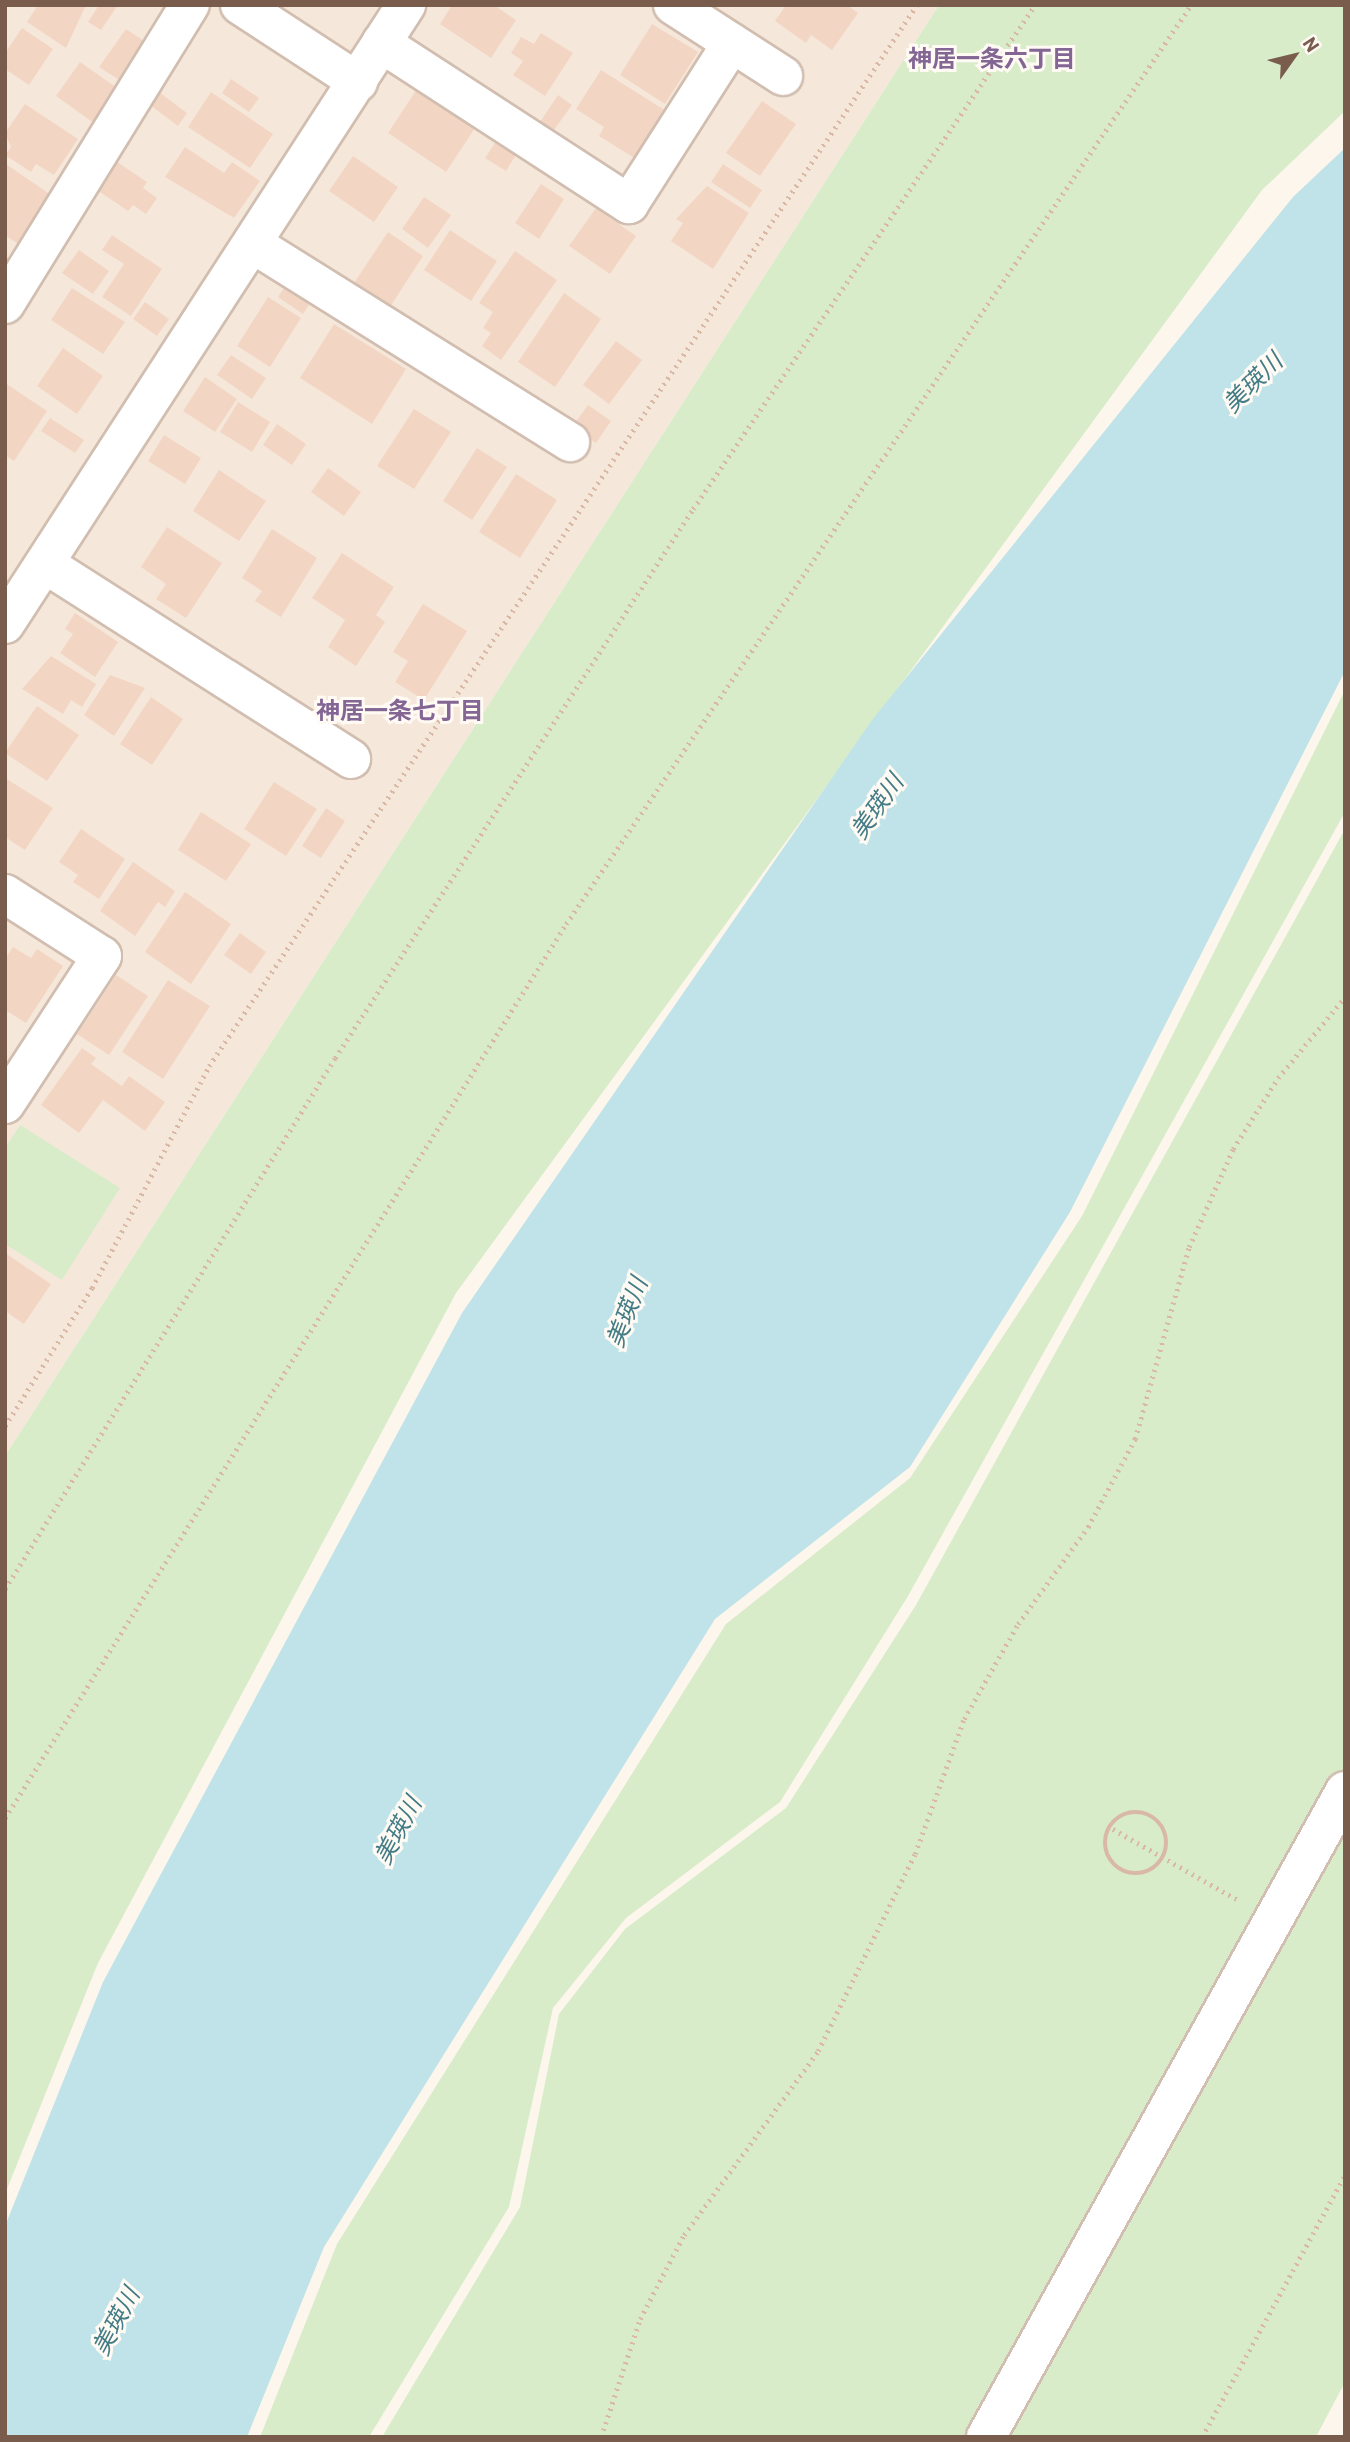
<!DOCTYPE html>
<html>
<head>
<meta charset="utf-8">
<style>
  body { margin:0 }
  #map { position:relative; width:1350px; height:2442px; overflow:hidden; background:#fdf6ec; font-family:Barlow,"Noto Sans JP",sans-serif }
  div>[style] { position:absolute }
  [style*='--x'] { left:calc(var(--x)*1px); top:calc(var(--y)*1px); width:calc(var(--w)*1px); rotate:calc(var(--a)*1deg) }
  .residential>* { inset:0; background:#f5e8da }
  .green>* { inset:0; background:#d8ecc9 }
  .water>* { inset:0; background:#bfe3e8 }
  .building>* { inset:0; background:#f3d5c3 }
  .path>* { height:4.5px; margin-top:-2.25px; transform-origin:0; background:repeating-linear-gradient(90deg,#d9b8a5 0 2px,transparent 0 7px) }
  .path>.ring { margin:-2.25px; padding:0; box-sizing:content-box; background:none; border:4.5px solid #d9b8a5; border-radius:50% }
  .roads { filter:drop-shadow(2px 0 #d1beb0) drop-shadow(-2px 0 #d1beb0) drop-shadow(0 2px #d1beb0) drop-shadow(0 -2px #d1beb0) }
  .minor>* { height:38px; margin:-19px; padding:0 19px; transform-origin:19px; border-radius:19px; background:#fff }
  span { translate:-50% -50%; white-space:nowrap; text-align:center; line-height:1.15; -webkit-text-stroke:6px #fffaf3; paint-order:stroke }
  .neighbourhood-label { font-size:24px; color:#846695; font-weight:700 }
  .water-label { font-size:24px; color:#437c86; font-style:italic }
  .frame { position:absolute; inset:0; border:7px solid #7a5c4d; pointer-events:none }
  .north { position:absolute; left:1259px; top:21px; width:70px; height:70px; -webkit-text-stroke:5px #fffaf3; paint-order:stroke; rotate:56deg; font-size:19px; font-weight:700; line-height:28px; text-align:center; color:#7a5c4d }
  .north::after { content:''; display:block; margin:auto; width:24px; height:32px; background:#7a5c4d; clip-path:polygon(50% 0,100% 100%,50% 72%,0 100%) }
</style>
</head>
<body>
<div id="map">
  <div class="residential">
    <i style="clip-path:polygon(5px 5px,939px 5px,5px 1456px)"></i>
  </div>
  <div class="green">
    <i style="clip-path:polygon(939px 5px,1345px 5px,1345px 111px,1262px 190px,456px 1293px,98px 1963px,5px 2194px,5px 1456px)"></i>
    <i style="clip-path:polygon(1345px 690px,1345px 812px,908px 1596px,780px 1802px,626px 1918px,553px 2008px,509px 2207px,369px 2437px,260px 2437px,337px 2244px,726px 1624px,910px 1478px,1082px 1216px)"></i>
    <i style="clip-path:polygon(1345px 829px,1345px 2382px,1316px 2437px,382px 2437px,520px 2207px,559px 2014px,625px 1929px,786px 1808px,916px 1605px)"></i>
    <i style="clip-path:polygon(20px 1125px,120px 1188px,62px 1280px,5px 1244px,5px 1148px)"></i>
  </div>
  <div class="water">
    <i style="clip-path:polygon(1345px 148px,1345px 671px,1070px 1212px,910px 1467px,715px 1619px,324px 2247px,247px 2437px,5px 2437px,5px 2226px,103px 1982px,462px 1313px,872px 720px,1293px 197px)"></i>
  </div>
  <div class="building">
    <i style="clip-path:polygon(38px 5px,86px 5px,66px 48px,27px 22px)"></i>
    <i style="clip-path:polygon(99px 5px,118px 5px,101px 30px,88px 22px)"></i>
    <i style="clip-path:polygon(452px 5px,494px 5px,516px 20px,491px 58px,440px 24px)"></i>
    <i style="clip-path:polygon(786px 5px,847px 5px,858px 13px,832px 50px,811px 35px,806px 43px,775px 21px)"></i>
    <i style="clip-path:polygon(652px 24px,698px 52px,665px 104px,620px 75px)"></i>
    <i style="clip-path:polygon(22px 28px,53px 49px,29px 85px,5px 69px,5px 53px)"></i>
    <i style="clip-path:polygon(126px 29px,153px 47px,127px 85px,99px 67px)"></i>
    <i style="clip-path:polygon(541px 33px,573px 53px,545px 96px,513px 75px,523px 61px,511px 53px,521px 37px,534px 44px)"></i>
    <i style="clip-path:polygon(80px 62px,127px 95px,102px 129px,56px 96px)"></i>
    <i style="clip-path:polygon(601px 70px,666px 111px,636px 159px,599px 136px,604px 127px,576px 109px)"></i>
    <i style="clip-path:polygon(231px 79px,259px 98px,249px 112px,222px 93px)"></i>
    <i style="clip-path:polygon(417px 89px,475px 128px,446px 172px,388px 133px)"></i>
    <i style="clip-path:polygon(159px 92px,187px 113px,178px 126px,150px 105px)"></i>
    <i style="clip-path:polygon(211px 92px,273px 134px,250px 168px,188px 127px)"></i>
    <i style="clip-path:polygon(558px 95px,572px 105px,551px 134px,538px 125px)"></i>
    <i style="clip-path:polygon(762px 101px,796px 124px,760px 176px,726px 153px)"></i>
    <i style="clip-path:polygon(25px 104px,78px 139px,54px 175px,36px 164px,31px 172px,5px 155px,11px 147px,5px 133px)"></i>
    <i style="clip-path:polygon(497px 140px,517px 153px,506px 171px,485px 158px)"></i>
    <i style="clip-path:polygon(185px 147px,224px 173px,232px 162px,260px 181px,234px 218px,165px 177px)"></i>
    <i style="clip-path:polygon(353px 156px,398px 187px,374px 222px,329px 191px)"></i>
    <i style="clip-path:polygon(111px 158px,147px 182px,143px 188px,157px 198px,146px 214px,133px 205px,128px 211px,91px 186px)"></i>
    <i style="clip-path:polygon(6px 164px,54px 197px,21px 246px,5px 235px)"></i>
    <i style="clip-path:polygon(723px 164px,762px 190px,750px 208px,711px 182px)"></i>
    <i style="clip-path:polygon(541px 184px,564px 199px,539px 239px,515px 223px)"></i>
    <i style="clip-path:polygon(707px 186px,749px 213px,713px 269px,671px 241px,683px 223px,676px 219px)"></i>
    <i style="clip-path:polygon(424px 197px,451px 215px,428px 248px,402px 229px)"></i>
    <i style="clip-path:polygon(596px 208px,636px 236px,610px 274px,569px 246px)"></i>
    <i style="clip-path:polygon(450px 230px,497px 261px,471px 301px,424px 270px)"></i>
    <i style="clip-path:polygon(388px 232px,423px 256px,390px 307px,354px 283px)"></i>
    <i style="clip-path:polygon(112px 235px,162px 269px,131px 316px,102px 297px,124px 264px,102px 250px)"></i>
    <i style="clip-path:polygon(79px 250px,109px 271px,93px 294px,62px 273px)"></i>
    <i style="clip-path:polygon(515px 251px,557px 280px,501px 360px,482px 346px,491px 333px,483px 328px,493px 312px,479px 303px)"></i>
    <i style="clip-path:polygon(287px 283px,312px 300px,303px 314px,278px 297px)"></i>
    <i style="clip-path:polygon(72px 288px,125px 322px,103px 354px,51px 320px)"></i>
    <i style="clip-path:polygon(564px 293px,601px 319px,555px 387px,518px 362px)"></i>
    <i style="clip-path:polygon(268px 297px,301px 318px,270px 367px,237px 346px)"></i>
    <i style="clip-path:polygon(145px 302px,169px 319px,157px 336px,133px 319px)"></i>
    <i style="clip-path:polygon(334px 324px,406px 369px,372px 424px,300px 378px)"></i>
    <i style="clip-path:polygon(616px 341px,642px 360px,609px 404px,583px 385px)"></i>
    <i style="clip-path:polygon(63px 348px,103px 376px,77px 414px,37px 386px)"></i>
    <i style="clip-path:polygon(231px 355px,266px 378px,252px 399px,217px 375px)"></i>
    <i style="clip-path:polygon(205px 377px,237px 399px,215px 432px,183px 411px)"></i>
    <i style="clip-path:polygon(5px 383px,47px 411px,14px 461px,5px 455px)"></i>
    <i style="clip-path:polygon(238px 402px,270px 422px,252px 452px,220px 432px)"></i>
    <i style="clip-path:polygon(588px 405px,611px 421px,596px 443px,572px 427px)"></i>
    <i style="clip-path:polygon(414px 409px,451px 432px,414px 489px,377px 466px)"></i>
    <i style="clip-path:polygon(50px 418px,84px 440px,75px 453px,41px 431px)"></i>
    <i style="clip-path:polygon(277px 424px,306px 444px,292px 465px,263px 445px)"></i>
    <i style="clip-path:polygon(164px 435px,201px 458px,185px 484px,148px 461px)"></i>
    <i style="clip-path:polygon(477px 448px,507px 467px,472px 520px,443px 501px)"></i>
    <i style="clip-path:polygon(328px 468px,361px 492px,344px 516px,311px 492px)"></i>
    <i style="clip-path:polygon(219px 470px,266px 501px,239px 541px,193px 511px)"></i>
    <i style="clip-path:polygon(516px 474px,557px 500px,520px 558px,479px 532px)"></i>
    <i style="clip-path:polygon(167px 527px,222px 563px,186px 618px,156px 599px,166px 584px,141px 567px)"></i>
    <i style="clip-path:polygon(272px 529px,317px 558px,281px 617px,255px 601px,262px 591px,242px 578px)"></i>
    <i style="clip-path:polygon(342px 553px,394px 587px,376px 615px,385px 622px,356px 666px,328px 647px,345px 620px,312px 598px)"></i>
    <i style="clip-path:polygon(423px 604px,467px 631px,424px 700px,395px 682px,408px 661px,393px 652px)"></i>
    <i style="clip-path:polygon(75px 613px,118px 642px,95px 677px,60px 653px,73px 634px,65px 629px)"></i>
    <i style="clip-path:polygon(51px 656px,96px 684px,82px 707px,71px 700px,63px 714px,22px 689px)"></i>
    <i style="clip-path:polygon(110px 675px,145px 688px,114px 736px,84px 715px)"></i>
    <i style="clip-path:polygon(151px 697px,183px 719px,152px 765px,120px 744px)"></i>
    <i style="clip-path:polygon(37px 706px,79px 735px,47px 781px,5px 753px)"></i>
    <i style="clip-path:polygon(5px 778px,53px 808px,25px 850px,5px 837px)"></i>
    <i style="clip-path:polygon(274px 782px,317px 809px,286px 856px,244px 829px)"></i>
    <i style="clip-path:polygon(326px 808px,345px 821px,321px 858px,302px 846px)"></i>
    <i style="clip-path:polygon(201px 812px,251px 844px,226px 881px,178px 850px)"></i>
    <i style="clip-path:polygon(81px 829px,125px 859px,99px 899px,73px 882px,78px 875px,59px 862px)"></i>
    <i style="clip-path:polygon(133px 862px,175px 891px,165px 907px,158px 902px,135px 936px,100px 911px)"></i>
    <i style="clip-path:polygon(185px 892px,231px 924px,191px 984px,145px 952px)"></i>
    <i style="clip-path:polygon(240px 933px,266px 952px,251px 974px,224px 955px)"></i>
    <i style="clip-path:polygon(13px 947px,31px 958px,37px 949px,63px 966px,26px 1023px,5px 1010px,5px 959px)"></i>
    <i style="clip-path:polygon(116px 975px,148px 996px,109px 1055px,77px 1034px)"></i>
    <i style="clip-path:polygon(168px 980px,210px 1006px,163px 1079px,122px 1052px)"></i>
    <i style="clip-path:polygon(82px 1048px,96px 1058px,91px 1064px,122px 1086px,129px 1076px,165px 1102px,145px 1131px,103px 1100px,79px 1133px,41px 1105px)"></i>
    <i style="clip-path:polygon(5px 1253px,51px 1284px,24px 1324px,5px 1311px)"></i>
  </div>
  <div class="path">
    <i style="--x:5;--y:1426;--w:163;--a:-57.8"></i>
    <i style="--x:92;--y:1288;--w:251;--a:-62.2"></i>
    <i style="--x:209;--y:1066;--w:1276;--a:-56.29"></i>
    <i style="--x:5;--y:1589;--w:625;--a:-58.14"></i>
    <i style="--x:335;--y:1058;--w:655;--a:-56.89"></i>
    <i style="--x:693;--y:509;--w:609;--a:-55.84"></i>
    <i class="ring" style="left:1105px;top:1812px;width:57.5px;height:57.5px"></i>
    <i style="--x:5;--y:1818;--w:1055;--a:-57.89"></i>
    <i style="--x:566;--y:924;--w:1111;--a:-55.78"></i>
    <i style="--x:1113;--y:1829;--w:146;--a:29.6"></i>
    <i style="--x:601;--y:2437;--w:124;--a:-71.7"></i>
    <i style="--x:640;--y:2319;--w:95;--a:-62.4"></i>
    <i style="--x:684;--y:2235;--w:228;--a:-53.9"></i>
    <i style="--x:818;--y:2051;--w:220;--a:-63.8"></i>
    <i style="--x:915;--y:1854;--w:144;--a:-70.1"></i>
    <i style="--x:964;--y:1719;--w:109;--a:-60.4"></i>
    <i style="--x:1018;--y:1624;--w:120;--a:-54.2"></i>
    <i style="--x:1088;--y:1527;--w:100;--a:-61.9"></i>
    <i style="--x:1135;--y:1439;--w:199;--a:-74.3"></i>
    <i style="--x:1189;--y:1247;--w:107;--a:-65.8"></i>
    <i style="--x:1233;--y:1149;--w:84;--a:-57.6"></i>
    <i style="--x:1278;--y:1078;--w:105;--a:-50.4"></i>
    <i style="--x:1202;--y:2437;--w:298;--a:-61.4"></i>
  </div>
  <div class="roads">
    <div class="minor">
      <i style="--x:240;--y:5;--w:141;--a:33.1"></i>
      <i style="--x:673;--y:5;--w:131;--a:32.8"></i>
      <i style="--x:381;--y:43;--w:296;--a:33"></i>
      <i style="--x:629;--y:204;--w:191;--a:-57.4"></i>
      <i style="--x:253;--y:244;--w:374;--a:32"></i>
      <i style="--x:5;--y:304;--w:352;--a:-58.3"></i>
      <i style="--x:45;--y:564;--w:363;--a:32.5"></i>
      <i style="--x:5;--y:624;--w:738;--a:-57.06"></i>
      <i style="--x:5;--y:894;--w:115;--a:32.6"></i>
      <i style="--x:102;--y:956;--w:177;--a:123.2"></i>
      <i style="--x:986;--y:2437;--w:739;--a:-60.94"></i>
    </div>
  </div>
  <div class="neighbourhood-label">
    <span style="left:992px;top:58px">神居一条六丁目</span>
    <span style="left:400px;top:710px">神居一条七丁目</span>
  </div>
  <div class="water-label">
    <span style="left:1252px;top:382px;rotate:-45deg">美瑛川</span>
    <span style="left:876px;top:806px;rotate:-55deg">美瑛川</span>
    <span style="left:626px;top:1312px;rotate:-69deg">美瑛川</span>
    <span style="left:397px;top:1830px;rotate:-62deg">美瑛川</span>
    <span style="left:115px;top:2321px;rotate:-62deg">美瑛川</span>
  </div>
  <div class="frame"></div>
  <div class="north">N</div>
</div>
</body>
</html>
